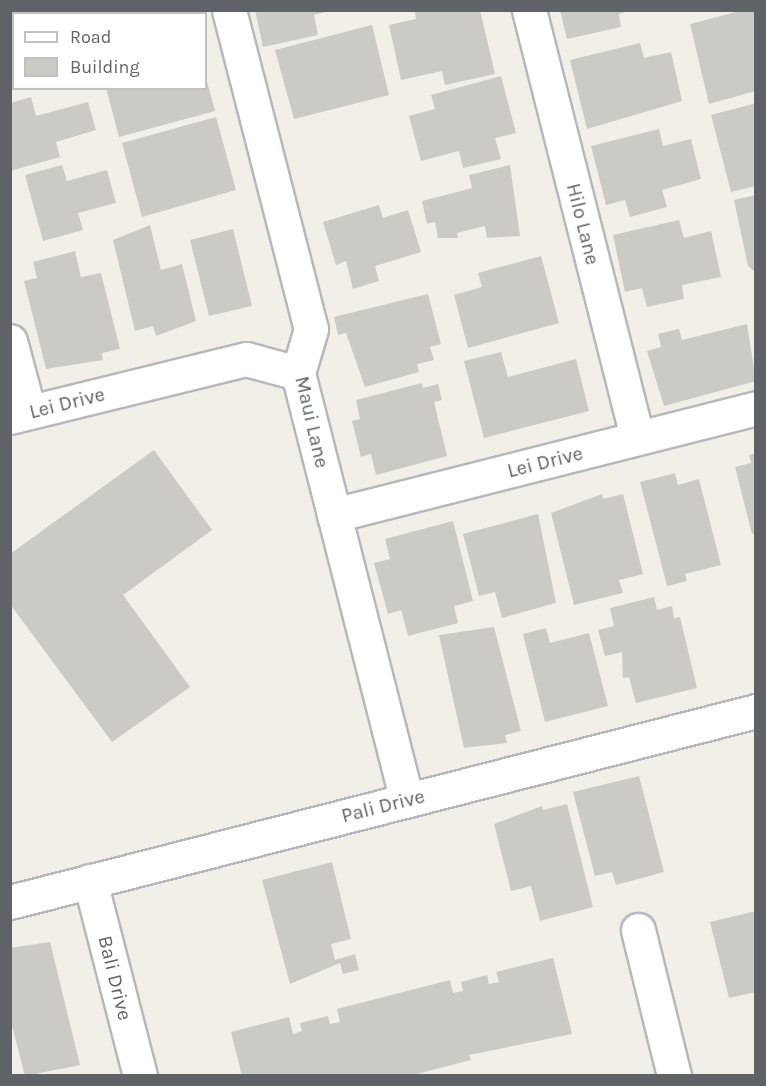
<!DOCTYPE html>
<html>
<head>
<meta charset="utf-8">
<style>
  body { margin:0 }
  #map { position:relative; width:766px; height:1086px; overflow:hidden; background:#f1efe8; font-family:Karla,sans-serif }
  div>[style] { position:absolute }
  [style*='--x'] { left:calc(var(--x)*1px); top:calc(var(--y)*1px); width:calc(var(--w)*1px); rotate:calc(var(--a)*1deg) }
  .building>* { inset:0; background:#cccac5 }
  .roads { filter:drop-shadow(2px 0 #b5b8bc) drop-shadow(-2px 0 #b5b8bc) drop-shadow(0 2px #b5b8bc) drop-shadow(0 -2px #b5b8bc) }
  .minor>* { height:33px; margin:-16.5px; padding:0 16.5px; transform-origin:16.5px; border-radius:16.5px; background:#fff }
  span { translate:-50% -50%; white-space:nowrap; text-align:center; line-height:1.15; -webkit-text-stroke:4.5px #fff; paint-order:stroke }
  .street-label { font-size:20px; color:#5f6368 }
  .frame { position:absolute; inset:0; border:12px solid #5f6368; pointer-events:none }
  .legend { position:absolute; left:12px; top:12px; width:195px; height:78px; box-sizing:border-box; background:#fff; border:2px solid #bfc1c3; margin:0; padding:8px 10px; list-style:none; font-size:18px; color:#5f6368 }
  .legend li { display:flex; align-items:center; gap:12px; height:30px }
  .legend b { width:30px; border:2px solid #bfc1c3 }
</style>
</head>
<body>
<div id="map">
  <div class="building">
    <i style="clip-path:polygon(255px 10px,329px 10px,329px 11px,314px 15px,318px 35px,263px 47px)"></i>
    <i style="clip-path:polygon(422px 10px,480px 10px,495px 74px,445px 85px,442px 71px,401px 80px,389px 25px,416px 19px,415px 12px)"></i>
    <i style="clip-path:polygon(560px 10px,628px 10px,628px 11px,619px 14px,621px 27px,567px 39px)"></i>
    <i style="clip-path:polygon(744px 10px,756px 10px,756px 91px,709px 104px,690px 24px)"></i>
    <i style="clip-path:polygon(372px 25px,389px 95px,294px 119px,275px 50px)"></i>
    <i style="clip-path:polygon(640px 43px,644px 58px,671px 52px,682px 101px,587px 129px,570px 60px)"></i>
    <i style="clip-path:polygon(14px 46px,14px 83px,10px 84px,10px 47px)"></i>
    <i style="clip-path:polygon(501px 76px,516px 133px,495px 138px,501px 159px,463px 168px,459px 151px,421px 161px,409px 116px,435px 109px,431px 95px)"></i>
    <i style="clip-path:polygon(206px 78px,215px 111px,119px 137px,106px 88px,206px 88px)"></i>
    <i style="clip-path:polygon(31px 97px,36px 116px,88px 102px,96px 130px,56px 142px,60px 157px,10px 171px,10px 103px)"></i>
    <i style="clip-path:polygon(756px 103px,756px 186px,731px 192px,711px 115px)"></i>
    <i style="clip-path:polygon(216px 117px,236px 190px,142px 217px,122px 143px)"></i>
    <i style="clip-path:polygon(659px 129px,663px 146px,691px 139px,701px 179px,662px 190px,667px 207px,630px 217px,625px 200px,606px 205px,591px 146px)"></i>
    <i style="clip-path:polygon(62px 165px,67px 181px,107px 170px,116px 203px,78px 213px,83px 230px,43px 241px,25px 175px)"></i>
    <i style="clip-path:polygon(510px 165px,520px 236px,487px 238px,485px 226px,457px 233px,458px 238px,438px 238px,435px 222px,427px 224px,422px 201px,472px 188px,469px 175px)"></i>
    <i style="clip-path:polygon(756px 195px,756px 271px,755px 272px,748px 266px,734px 200px)"></i>
    <i style="clip-path:polygon(379px 205px,383px 218px,408px 210px,421px 252px,375px 266px,379px 281px,353px 289px,346px 261px,336px 265px,323px 222px)"></i>
    <i style="clip-path:polygon(679px 220px,684px 238px,711px 231px,721px 277px,682px 285px,684px 299px,647px 307px,642px 288px,625px 292px,613px 235px)"></i>
    <i style="clip-path:polygon(150px 225px,161px 270px,182px 264px,196px 321px,156px 336px,153px 326px,135px 331px,113px 240px)"></i>
    <i style="clip-path:polygon(233px 229px,252px 306px,209px 316px,190px 240px)"></i>
    <i style="clip-path:polygon(75px 251px,81px 277px,101px 273px,120px 349px,102px 353px,103px 360px,46px 369px,24px 281px,37px 278px,33px 262px)"></i>
    <i style="clip-path:polygon(541px 256px,559px 323px,468px 348px,454px 295px,482px 287px,478px 273px)"></i>
    <i style="clip-path:polygon(428px 294px,441px 344px,430px 347px,434px 360px,417px 364px,419px 372px,365px 387px,346px 333px,338px 335px,334px 317px)"></i>
    <i style="clip-path:polygon(747px 324px,756px 381px,664px 406px,647px 351px,661px 347px,658px 334px,679px 329px,682px 340px)"></i>
    <i style="clip-path:polygon(501px 352px,508px 377px,576px 359px,589px 411px,484px 438px,464px 361px)"></i>
    <i style="clip-path:polygon(422px 383px,423px 388px,438px 384px,442px 400px,434px 402px,447px 456px,376px 475px,371px 454px,361px 457px,352px 421px,360px 419px,356px 400px)"></i>
    <i style="clip-path:polygon(154px 450px,212px 530px,123px 595px,190px 687px,112px 742px,10px 604px,10px 554px)"></i>
    <i style="clip-path:polygon(756px 453px,756px 533px,752px 534px,735px 467px,751px 463px,749px 455px)"></i>
    <i style="clip-path:polygon(675px 473px,678px 485px,699px 479px,721px 565px,685px 574px,687px 581px,667px 586px,640px 482px)"></i>
    <i style="clip-path:polygon(602px 494px,603px 499px,623px 494px,643px 574px,619px 580px,623px 593px,574px 605px,551px 513px)"></i>
    <i style="clip-path:polygon(538px 514px,556px 603px,502px 618px,495px 592px,479px 596px,463px 534px)"></i>
    <i style="clip-path:polygon(453px 521px,473px 601px,454px 606px,458px 623px,408px 636px,401px 610px,388px 614px,374px 563px,390px 559px,385px 539px)"></i>
    <i style="clip-path:polygon(654px 597px,657px 610px,672px 606px,674px 618px,680px 617px,697px 688px,636px 703px,629px 677px,623px 678px,622px 652px,605px 656px,598px 630px,614px 626px,610px 608px)"></i>
    <i style="clip-path:polygon(494px 627px,521px 731px,505px 735px,507px 743px,464px 748px,439px 635px)"></i>
    <i style="clip-path:polygon(546px 628px,550px 643px,589px 633px,608px 706px,545px 722px,523px 634px)"></i>
    <i style="clip-path:polygon(639px 776px,664px 872px,616px 885px,612px 872px,595px 876px,573px 792px)"></i>
    <i style="clip-path:polygon(567px 804px,593px 907px,540px 921px,531px 886px,511px 891px,494px 824px,542px 806px,543px 810px)"></i>
    <i style="clip-path:polygon(332px 862px,351px 939px,331px 944px,335px 960px,355px 954px,359px 970px,343px 974px,340px 963px,290px 984px,262px 880px)"></i>
    <i style="clip-path:polygon(756px 911px,756px 992px,729px 998px,710px 922px)"></i>
    <i style="clip-path:polygon(50px 942px,80px 1065px,25px 1076px,10px 1018px,10px 948px)"></i>
    <i style="clip-path:polygon(553px 958px,572px 1034px,469px 1055px,471px 1060px,409px 1076px,242px 1076px,231px 1032px,289px 1017px,293px 1034px,302px 1031px,300px 1023px,328px 1016px,330px 1024px,340px 1022px,337px 1009px,450px 980px,453px 993px,463px 991px,461px 982px,487px 975px,489px 984px,499px 982px,496px 972px)"></i>
  </div>
  <div class="roads">
    <div class="minor">
      <i style="--x:229;--y:10;--w:329;--a:75.6"></i>
      <i style="--x:311;--y:329;--w:46;--a:106.5"></i>
      <i style="--x:298;--y:373;--w:441;--a:75.7"></i>
      <i style="--x:529;--y:10;--w:441;--a:75.8"></i>
      <i style="--x:10;--y:341;--w:73;--a:75"></i>
      <i style="--x:10;--y:417;--w:243;--a:-13.8"></i>
      <i style="--x:246;--y:359;--w:54;--a:15.1"></i>
      <i style="--x:334;--y:515;--w:435;--a:-14.2"></i>
      <i style="--x:90;--y:881;--w:201;--a:75.6"></i>
      <i style="--x:10;--y:902;--w:770;--a:-14.36"></i>
      <i style="--x:638;--y:930;--w:150;--a:76.1"></i>
    </div>
  </div>
  <div class="street-label">
    <span style="left:583px;top:224px;rotate:76deg">Hilo Lane</span>
    <span style="left:67px;top:403px;rotate:-14deg">Lei Drive</span>
    <span style="left:312px;top:422px;rotate:77deg">Maui Lane</span>
    <span style="left:545px;top:462px;rotate:-14deg">Lei Drive</span>
    <span style="left:383px;top:806px;rotate:-14deg">Pali Drive</span>
    <span style="left:115px;top:978px;rotate:76deg">Bali Drive</span>
  </div>
  <div class="frame"></div>
  <ul class="legend">
  <li><b style="height:8px;background:#fff"></b>Road</li>
  <li><b style="height:16px;background:#cccac5"></b>Building</li>
  </ul>
</div>
</body>
</html>
